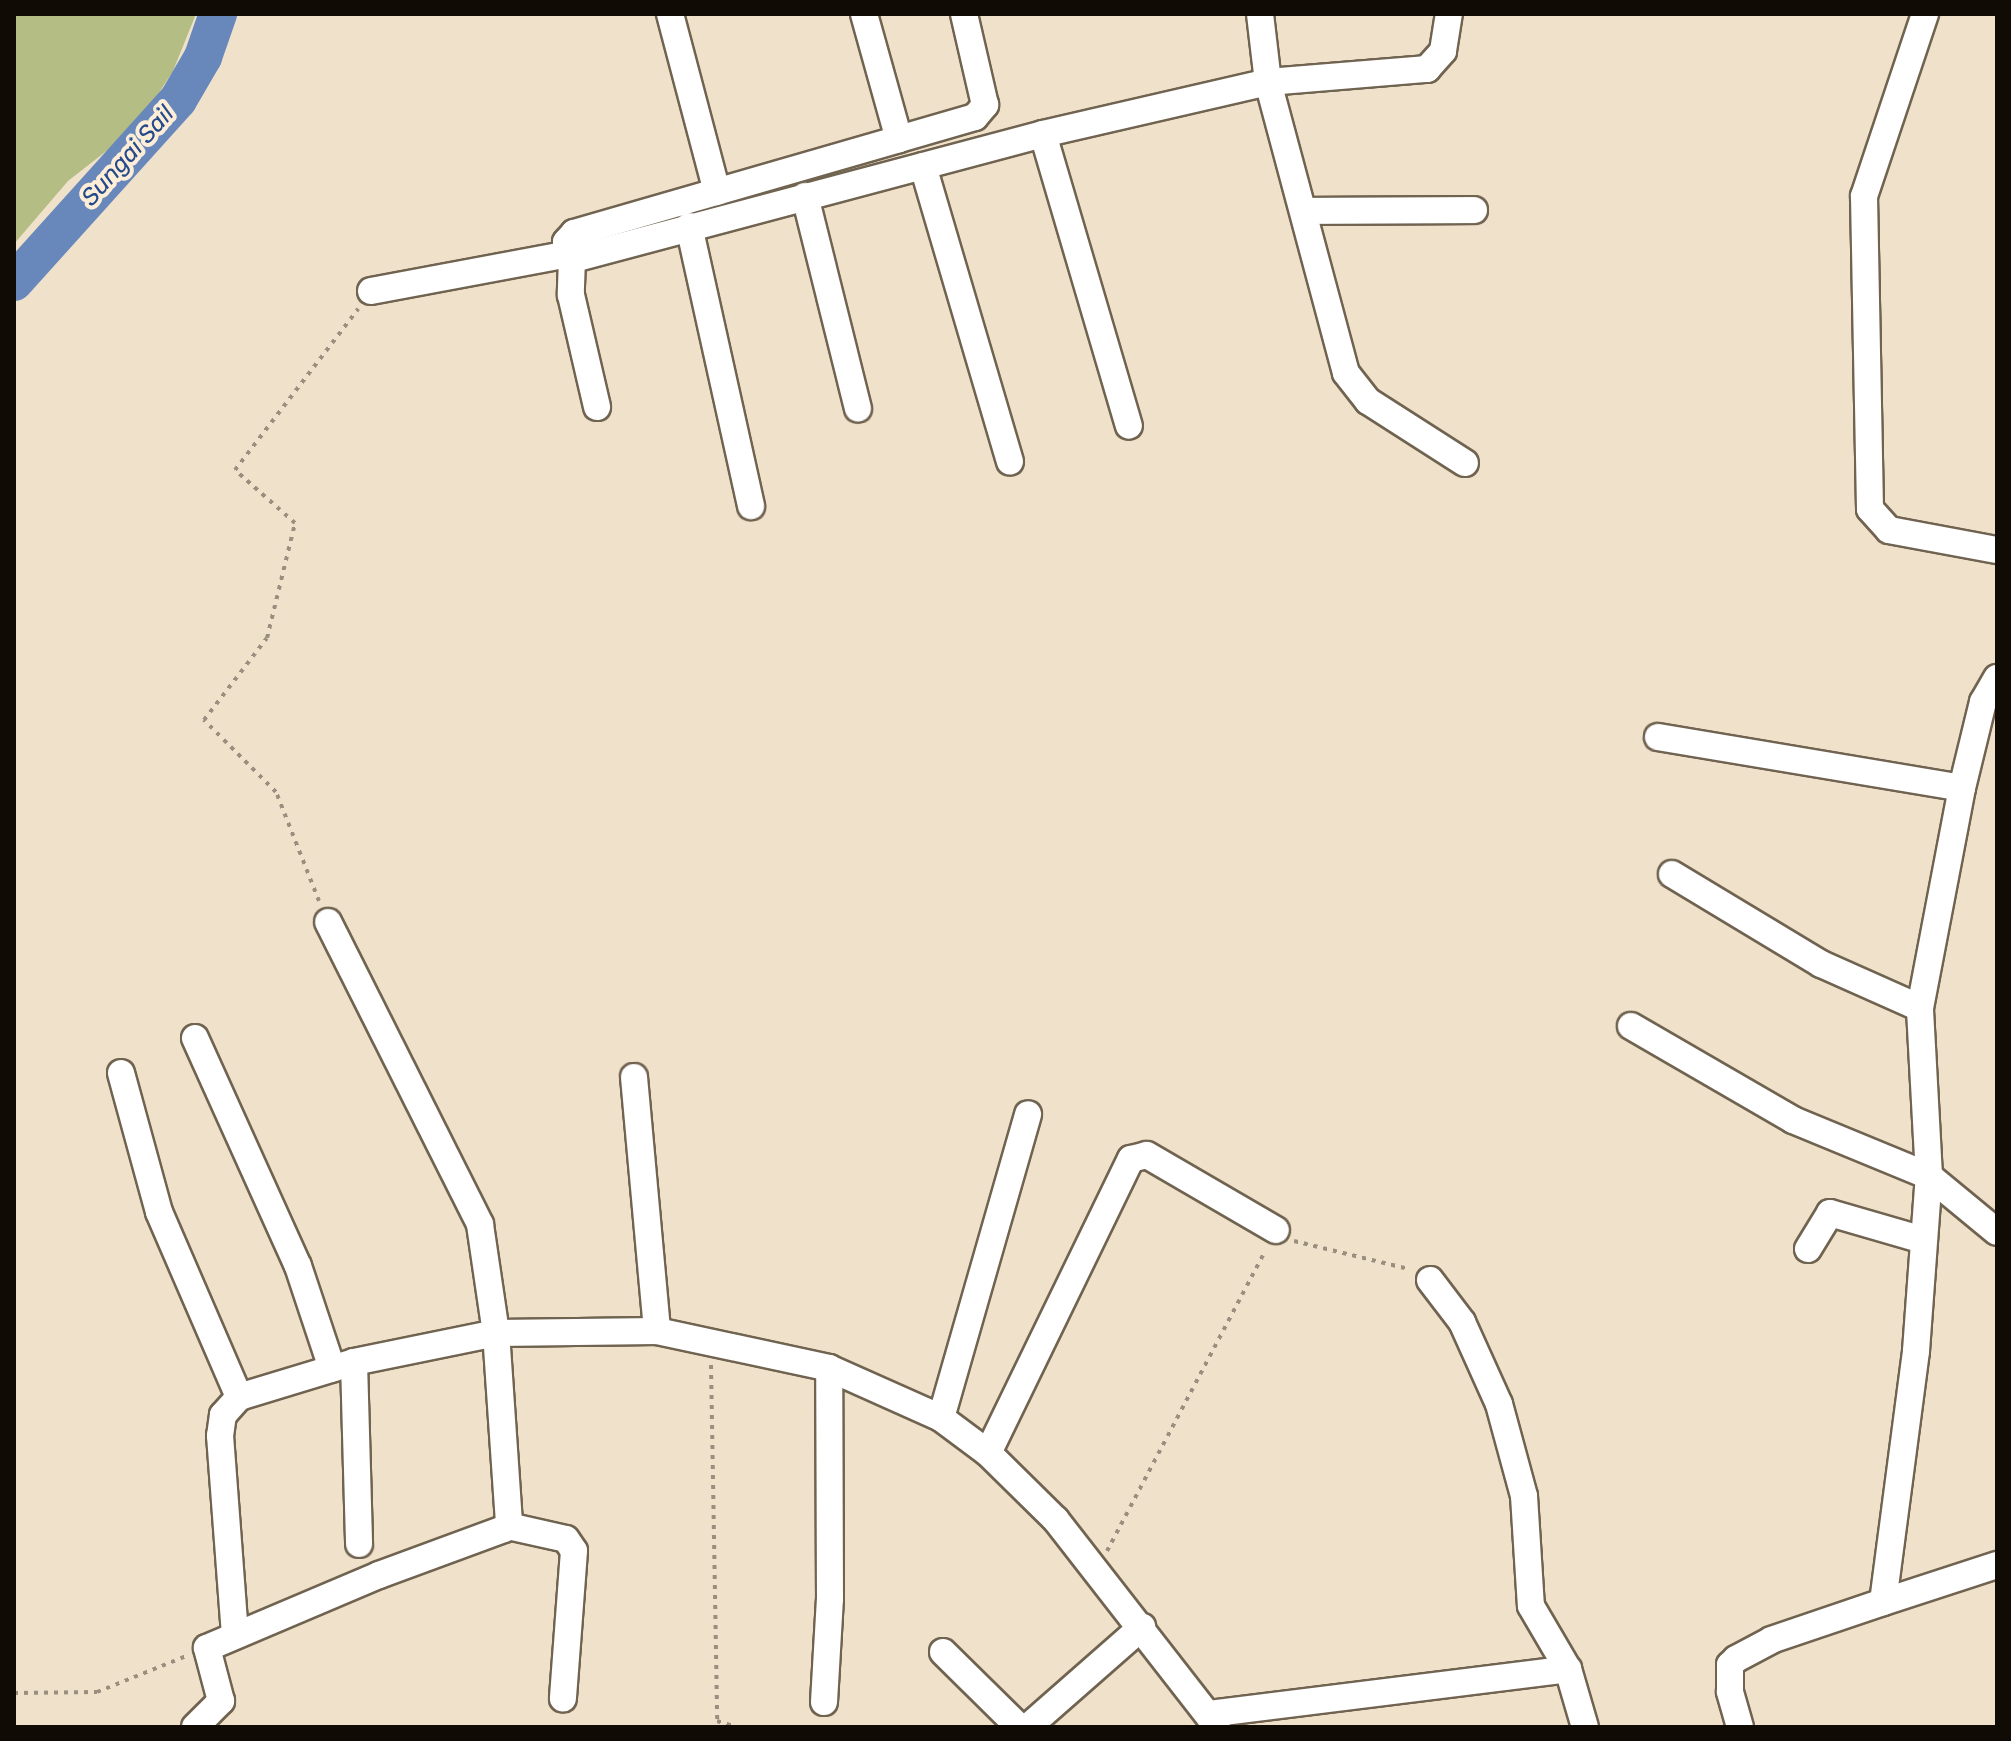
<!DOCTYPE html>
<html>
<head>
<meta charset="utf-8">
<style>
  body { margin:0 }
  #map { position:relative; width:2011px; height:1741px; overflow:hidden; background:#f0e1cb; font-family:Rubik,sans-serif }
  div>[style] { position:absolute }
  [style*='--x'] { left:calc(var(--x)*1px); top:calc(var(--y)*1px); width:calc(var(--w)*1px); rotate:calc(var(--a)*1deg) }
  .green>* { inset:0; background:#b4bd84 }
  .river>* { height:38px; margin:-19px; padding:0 19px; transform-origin:19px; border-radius:19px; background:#6887ba }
  .path>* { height:4px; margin-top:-2px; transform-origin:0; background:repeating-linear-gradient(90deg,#9a8f7f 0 4px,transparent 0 10px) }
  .roads { filter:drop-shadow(2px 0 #706350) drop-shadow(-2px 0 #706350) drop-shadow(0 2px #706350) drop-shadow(0 -2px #706350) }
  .minor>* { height:26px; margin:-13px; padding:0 13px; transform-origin:13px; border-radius:13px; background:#fff }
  span { translate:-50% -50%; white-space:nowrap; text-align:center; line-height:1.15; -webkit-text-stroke:8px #feeed8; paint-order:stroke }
  .water-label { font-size:24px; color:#244a8b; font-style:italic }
  .frame { position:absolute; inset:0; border:16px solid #100b05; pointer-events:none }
</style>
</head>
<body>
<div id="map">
  <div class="green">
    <i style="clip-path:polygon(14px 14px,196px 14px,173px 71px,137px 127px,68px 181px,14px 244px)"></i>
  </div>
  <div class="river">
    <i style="--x:14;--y:282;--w:245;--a:-48"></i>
    <i style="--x:178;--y:100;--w:50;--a:-59.8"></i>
    <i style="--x:203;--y:57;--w:46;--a:-70.8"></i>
  </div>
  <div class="path">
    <i style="--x:319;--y:901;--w:117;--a:-111.5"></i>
    <i style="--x:276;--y:792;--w:102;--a:-135"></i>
    <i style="--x:204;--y:720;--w:103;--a:-52.5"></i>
    <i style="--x:267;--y:638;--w:118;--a:-76.3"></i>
    <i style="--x:295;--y:523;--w:80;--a:-138.5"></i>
    <i style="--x:235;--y:470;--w:203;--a:-52.6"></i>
    <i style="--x:1294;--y:1241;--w:118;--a:13.7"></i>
    <i style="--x:711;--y:1365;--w:356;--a:89"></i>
    <i style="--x:717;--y:1721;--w:21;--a:17"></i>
    <i style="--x:1107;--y:1551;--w:339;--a:-62.2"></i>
    <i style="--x:14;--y:1693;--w:83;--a:-0.7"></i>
    <i style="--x:97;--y:1692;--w:96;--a:-22"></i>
  </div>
  <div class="roads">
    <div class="minor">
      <i style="--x:670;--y:14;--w:184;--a:75.2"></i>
      <i style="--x:864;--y:14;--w:130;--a:74.4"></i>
      <i style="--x:899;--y:139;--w:79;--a:-16.1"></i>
      <i style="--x:975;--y:117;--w:16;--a:-50"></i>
      <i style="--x:985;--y:105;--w:93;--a:-103"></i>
      <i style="--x:1260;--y:14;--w:68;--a:83.3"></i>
      <i style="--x:1268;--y:82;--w:301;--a:75"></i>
      <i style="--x:1346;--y:373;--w:36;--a:52"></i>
      <i style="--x:1368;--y:401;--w:115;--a:32.6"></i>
      <i style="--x:1925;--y:14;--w:192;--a:108.5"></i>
      <i style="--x:1864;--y:196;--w:313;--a:88.9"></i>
      <i style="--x:1870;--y:509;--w:28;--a:48"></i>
      <i style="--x:1889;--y:530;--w:110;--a:10.5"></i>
      <i style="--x:1043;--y:134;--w:304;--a:73.6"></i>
      <i style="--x:923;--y:166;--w:308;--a:73.6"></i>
      <i style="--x:805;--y:196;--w:219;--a:76"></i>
      <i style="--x:1304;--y:211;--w:170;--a:-0.3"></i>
      <i style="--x:689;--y:226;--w:287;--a:77.5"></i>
      <i style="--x:568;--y:254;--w:12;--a:-99"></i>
      <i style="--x:566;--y:242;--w:12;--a:-48"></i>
      <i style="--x:574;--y:233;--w:338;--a:-16.1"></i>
      <i style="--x:572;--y:258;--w:37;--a:92"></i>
      <i style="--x:571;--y:295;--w:115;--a:76.9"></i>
      <i style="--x:371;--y:291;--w:200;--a:-10.6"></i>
      <i style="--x:568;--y:254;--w:10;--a:24"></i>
      <i style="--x:577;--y:258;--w:482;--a:-14.9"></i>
      <i style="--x:1043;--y:134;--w:231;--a:-13"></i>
      <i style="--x:1268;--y:82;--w:160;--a:-4.7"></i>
      <i style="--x:1427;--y:69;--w:24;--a:-48"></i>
      <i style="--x:1443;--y:51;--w:37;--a:-81"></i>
      <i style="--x:1658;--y:737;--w:308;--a:9.5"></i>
      <i style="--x:1672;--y:874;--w:174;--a:31.1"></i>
      <i style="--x:1821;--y:964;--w:108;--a:24"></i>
      <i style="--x:1631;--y:1026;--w:187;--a:30.1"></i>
      <i style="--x:1793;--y:1120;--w:147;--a:22.4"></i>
      <i style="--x:1929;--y:1176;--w:88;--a:39.5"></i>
      <i style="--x:195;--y:1038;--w:250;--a:65.7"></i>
      <i style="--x:298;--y:1266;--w:108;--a:71.6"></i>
      <i style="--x:121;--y:1073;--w:144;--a:74.7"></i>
      <i style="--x:159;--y:1212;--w:202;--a:66.6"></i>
      <i style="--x:634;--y:1077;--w:255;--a:84.8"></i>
      <i style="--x:1808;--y:1249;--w:42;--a:-58.6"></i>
      <i style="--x:1830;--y:1213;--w:97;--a:16.2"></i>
      <i style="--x:1430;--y:1280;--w:53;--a:52.7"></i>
      <i style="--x:1462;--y:1322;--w:90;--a:65.7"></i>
      <i style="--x:1499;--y:1404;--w:95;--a:74.8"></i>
      <i style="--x:1524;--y:1496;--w:110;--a:86.4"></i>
      <i style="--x:1531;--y:1606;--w:73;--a:59.6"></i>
      <i style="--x:1568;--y:1669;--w:60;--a:73.7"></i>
      <i style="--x:354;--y:1362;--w:182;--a:88.4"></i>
      <i style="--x:941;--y:1418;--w:316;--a:-74"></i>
      <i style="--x:988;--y:1453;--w:327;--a:-64.1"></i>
      <i style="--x:1131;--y:1159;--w:16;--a:-14"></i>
      <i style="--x:1147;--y:1155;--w:149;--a:30.2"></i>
      <i style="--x:508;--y:1526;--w:59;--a:12.6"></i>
      <i style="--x:566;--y:1539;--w:14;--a:56"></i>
      <i style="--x:574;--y:1551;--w:148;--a:94.3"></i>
      <i style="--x:1883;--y:1602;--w:120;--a:-18"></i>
      <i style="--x:235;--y:1635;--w:200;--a:-94.3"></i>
      <i style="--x:220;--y:1436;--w:21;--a:-82"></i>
      <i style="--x:223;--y:1415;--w:24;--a:-48"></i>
      <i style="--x:239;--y:1397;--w:120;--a:-16.9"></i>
      <i style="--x:354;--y:1362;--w:145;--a:-11.5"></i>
      <i style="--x:496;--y:1333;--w:161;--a:-0.7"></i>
      <i style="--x:657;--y:1331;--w:176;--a:12.1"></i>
      <i style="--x:829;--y:1368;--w:123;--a:24.1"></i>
      <i style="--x:941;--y:1418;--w:59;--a:36.7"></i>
      <i style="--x:988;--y:1453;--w:95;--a:44.6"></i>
      <i style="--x:1056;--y:1520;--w:262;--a:52.1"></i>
      <i style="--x:943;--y:1652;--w:107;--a:44.6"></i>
      <i style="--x:824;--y:1702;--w:103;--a:-86.7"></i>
      <i style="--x:830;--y:1599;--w:231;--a:-90.2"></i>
      <i style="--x:1208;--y:1714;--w:363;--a:-7.1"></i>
      <i style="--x:195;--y:1727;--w:37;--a:-45"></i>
      <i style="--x:221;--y:1701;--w:55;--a:-104.8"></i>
      <i style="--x:207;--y:1648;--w:187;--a:-23"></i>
      <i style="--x:379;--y:1575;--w:133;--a:-20.2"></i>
      <i style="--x:504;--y:1529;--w:8;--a:-50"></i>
      <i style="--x:509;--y:1523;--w:190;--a:-93.9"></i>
      <i style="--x:496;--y:1333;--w:110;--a:-98.4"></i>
      <i style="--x:480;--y:1224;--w:338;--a:-116.7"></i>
      <i style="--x:1028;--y:1727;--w:152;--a:-41.3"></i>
      <i style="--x:1740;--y:1727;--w:37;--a:-106"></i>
      <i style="--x:1730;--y:1691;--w:26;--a:-90"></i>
      <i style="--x:1730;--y:1665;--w:8;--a:-45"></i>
      <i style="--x:1736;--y:1659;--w:40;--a:-28"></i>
      <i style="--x:1771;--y:1640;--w:118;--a:-18.7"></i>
      <i style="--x:1883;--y:1602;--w:253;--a:-82.5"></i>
      <i style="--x:1916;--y:1351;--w:175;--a:-85.8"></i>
      <i style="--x:1929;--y:1176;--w:168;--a:-93.1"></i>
      <i style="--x:1920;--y:1008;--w:224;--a:-79.2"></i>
      <i style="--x:1962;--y:788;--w:89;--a:-76.3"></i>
      <i style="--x:1983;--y:702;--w:28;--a:-60"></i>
    </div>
  </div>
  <div class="water-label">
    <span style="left:128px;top:156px;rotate:-48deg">Sungai Sail</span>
  </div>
  <div class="frame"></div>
</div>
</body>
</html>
